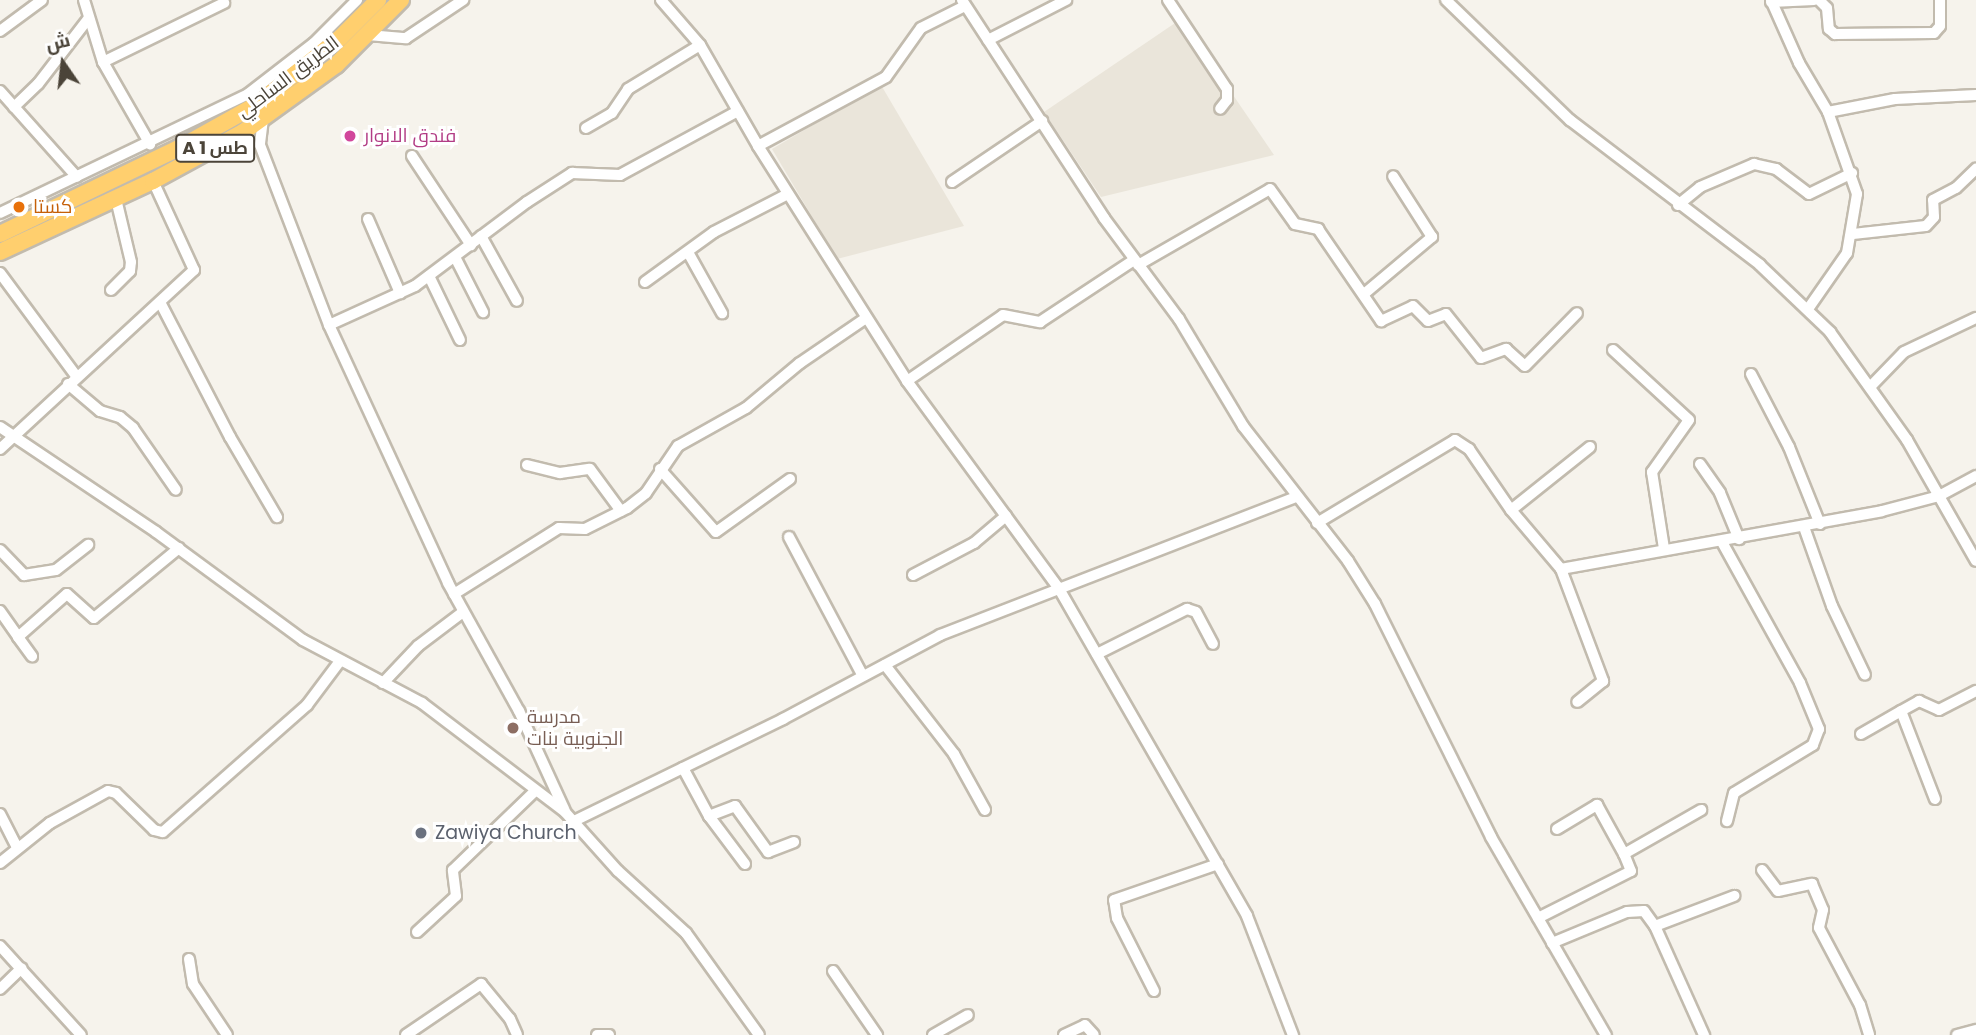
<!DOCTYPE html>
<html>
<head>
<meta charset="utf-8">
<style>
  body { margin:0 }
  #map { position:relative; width:1976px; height:1035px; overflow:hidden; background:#f6f3ec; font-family:Poppins,Cairo,sans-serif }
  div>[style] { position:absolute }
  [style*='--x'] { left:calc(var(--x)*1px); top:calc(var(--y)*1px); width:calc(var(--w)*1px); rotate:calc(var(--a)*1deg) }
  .residential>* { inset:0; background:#eae5da }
  .roads { filter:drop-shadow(2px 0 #c2bbae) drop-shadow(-2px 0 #c2bbae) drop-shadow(0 2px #c2bbae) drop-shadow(0 -2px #c2bbae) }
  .minor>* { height:10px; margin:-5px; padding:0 5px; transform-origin:5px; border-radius:5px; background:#fff }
  .highway>* { height:16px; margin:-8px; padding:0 8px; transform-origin:8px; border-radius:8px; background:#ffcf6e }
  .dots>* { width:19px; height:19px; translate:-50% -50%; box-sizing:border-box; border:4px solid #fff; border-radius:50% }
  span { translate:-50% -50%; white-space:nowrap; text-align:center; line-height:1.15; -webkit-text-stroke:6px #fff; paint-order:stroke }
  .shield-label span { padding:2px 5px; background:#fff; border:2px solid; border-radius:5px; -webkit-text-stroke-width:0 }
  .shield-label { font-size:18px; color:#4b4439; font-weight:700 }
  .street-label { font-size:19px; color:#4b4439 }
  .hotel-label { font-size:19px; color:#b23c85 }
  .left { translate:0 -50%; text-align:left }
  .food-label { font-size:19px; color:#c56008 }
  .education-label { font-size:19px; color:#785e54 }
  .worship-label { font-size:19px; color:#5b616d }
  .north { position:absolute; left:28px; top:28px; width:70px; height:70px; -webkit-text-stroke:5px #fff; paint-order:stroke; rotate:346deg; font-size:19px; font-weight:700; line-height:28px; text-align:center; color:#4b4439 }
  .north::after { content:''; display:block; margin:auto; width:24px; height:32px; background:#4b4439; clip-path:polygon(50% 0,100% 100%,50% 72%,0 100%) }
</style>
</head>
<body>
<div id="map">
  <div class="residential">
    <i style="clip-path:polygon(1181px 19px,1274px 155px,1101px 197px,1044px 112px)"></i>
    <i style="clip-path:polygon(881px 85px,964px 226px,837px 259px,772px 149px)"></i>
  </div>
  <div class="roads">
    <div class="minor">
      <i style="--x:84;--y:0;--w:65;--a:73"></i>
      <i style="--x:103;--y:62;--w:95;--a:60.2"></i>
      <i style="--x:661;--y:0;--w:60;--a:49.1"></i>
      <i style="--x:700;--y:45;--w:116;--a:60.1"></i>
      <i style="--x:758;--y:146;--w:278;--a:57.6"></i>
      <i style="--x:907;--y:381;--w:255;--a:53.8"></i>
      <i style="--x:1058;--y:587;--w:379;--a:60.1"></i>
      <i style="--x:1247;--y:916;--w:128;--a:68.9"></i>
      <i style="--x:962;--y:0;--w:260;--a:56.9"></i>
      <i style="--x:1104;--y:218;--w:126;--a:53.4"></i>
      <i style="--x:1179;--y:319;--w:125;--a:59.1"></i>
      <i style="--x:1243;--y:426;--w:171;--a:52.1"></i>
      <i style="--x:1348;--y:561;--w:51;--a:57.9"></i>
      <i style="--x:1375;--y:604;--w:260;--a:63.5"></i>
      <i style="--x:1491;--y:837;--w:229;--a:59.9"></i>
      <i style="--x:1168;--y:0;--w:107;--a:56.5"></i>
      <i style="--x:1227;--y:89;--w:11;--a:90"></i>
      <i style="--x:1227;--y:100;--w:11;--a:128"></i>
      <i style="--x:1446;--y:0;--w:173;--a:44.1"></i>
      <i style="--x:1570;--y:120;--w:239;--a:37.3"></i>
      <i style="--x:1760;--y:265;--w:97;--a:43.7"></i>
      <i style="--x:1830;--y:332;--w:133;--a:54.5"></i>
      <i style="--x:1907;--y:440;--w:139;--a:60.3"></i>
      <i style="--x:1771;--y:0;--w:69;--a:66"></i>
      <i style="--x:1799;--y:63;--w:57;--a:59.4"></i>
      <i style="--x:1828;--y:112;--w:87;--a:70.5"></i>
      <i style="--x:1857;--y:194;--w:60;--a:99.6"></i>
      <i style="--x:1847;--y:253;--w:68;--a:124.9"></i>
      <i style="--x:1819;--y:0;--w:11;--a:45"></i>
      <i style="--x:1827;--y:8;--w:21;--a:85"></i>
      <i style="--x:1829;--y:29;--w:8;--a:40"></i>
      <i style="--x:1835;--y:34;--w:99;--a:-0.6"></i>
      <i style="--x:1934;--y:33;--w:9;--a:-49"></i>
      <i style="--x:1940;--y:26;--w:26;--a:-90"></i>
      <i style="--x:1771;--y:2;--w:43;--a:-2.7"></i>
      <i style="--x:0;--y:31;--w:52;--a:-36.4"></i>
      <i style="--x:368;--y:35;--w:38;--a:5"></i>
      <i style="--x:406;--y:38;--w:69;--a:-33.7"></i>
      <i style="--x:988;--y:40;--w:88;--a:-27.1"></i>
      <i style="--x:103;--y:62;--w:135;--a:-26"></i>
      <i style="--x:0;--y:91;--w:115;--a:48.2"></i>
      <i style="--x:14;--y:107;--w:33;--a:-44"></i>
      <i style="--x:38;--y:84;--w:82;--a:-52.4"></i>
      <i style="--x:1828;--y:112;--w:68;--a:-11"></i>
      <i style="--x:1895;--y:99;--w:81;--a:-2.8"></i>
      <i style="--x:263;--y:119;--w:26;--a:97"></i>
      <i style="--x:260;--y:145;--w:193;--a:69"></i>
      <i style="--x:329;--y:325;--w:284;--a:65.2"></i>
      <i style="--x:448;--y:583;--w:146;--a:61"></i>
      <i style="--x:519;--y:711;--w:108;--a:65.3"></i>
      <i style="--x:586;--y:128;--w:30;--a:-30"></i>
      <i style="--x:612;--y:113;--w:29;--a:-56"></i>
      <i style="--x:628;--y:89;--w:84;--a:-31.4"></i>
      <i style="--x:758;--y:146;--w:145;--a:-28.3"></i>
      <i style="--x:886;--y:77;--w:60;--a:-54.5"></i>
      <i style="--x:921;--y:28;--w:49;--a:-26.6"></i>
      <i style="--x:412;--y:156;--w:107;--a:56.5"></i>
      <i style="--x:952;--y:182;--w:109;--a:-34.1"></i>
      <i style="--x:1678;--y:205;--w:28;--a:-39"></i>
      <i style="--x:1700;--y:187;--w:59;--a:-23.1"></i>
      <i style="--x:1754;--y:164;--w:23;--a:13"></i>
      <i style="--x:1776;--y:169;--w:41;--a:37.1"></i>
      <i style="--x:1809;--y:194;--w:48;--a:-26"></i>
      <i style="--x:0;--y:213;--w:275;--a:-25.6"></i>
      <i style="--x:248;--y:94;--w:83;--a:-37.7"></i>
      <i style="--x:314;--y:43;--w:61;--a:-45"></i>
      <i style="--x:368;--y:219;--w:81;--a:66.6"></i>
      <i style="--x:1853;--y:234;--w:73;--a:-6.3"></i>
      <i style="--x:1926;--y:226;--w:12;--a:-48"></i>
      <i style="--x:1934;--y:217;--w:17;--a:-93"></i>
      <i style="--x:1933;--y:200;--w:26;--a:-28"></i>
      <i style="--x:1956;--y:188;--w:28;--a:-44"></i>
      <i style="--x:481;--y:236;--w:74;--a:61"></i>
      <i style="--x:689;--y:254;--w:68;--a:60.8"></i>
      <i style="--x:455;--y:257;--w:62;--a:63"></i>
      <i style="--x:1138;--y:265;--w:152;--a:-29.9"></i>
      <i style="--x:1270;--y:189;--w:43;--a:54.5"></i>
      <i style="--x:1295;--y:224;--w:24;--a:12"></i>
      <i style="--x:1318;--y:229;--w:112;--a:55.6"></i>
      <i style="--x:1381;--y:321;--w:35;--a:-25"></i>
      <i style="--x:1413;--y:306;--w:21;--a:45"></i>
      <i style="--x:1428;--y:321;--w:19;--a:-21"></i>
      <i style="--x:1446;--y:314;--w:56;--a:51.5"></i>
      <i style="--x:1481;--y:358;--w:27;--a:-20"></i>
      <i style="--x:1506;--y:349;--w:25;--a:42"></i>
      <i style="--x:1525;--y:366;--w:74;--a:-45.5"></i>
      <i style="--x:0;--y:273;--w:129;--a:53.5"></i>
      <i style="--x:429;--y:276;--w:71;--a:64.2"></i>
      <i style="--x:645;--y:282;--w:85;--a:-35.9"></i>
      <i style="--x:714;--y:232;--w:83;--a:-27.2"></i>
      <i style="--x:111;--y:290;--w:27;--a:-45"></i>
      <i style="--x:130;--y:271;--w:9;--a:-84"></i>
      <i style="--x:131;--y:262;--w:65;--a:-103.4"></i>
      <i style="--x:1364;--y:294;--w:89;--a:-40"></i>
      <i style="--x:1432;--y:237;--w:72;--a:-122.6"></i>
      <i style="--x:161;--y:304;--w:150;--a:62.6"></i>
      <i style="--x:230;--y:437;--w:93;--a:59.6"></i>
      <i style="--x:329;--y:325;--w:94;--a:-24.4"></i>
      <i style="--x:415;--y:286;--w:140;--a:-36.9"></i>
      <i style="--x:527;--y:202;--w:54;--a:-32.8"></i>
      <i style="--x:572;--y:173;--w:48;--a:2.4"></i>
      <i style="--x:620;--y:175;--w:134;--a:-28.5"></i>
      <i style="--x:1613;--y:350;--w:103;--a:42.6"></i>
      <i style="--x:1689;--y:420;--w:64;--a:125.4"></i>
      <i style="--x:1652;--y:472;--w:78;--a:81.1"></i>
      <i style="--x:1751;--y:374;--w:82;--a:62.5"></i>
      <i style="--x:1789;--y:447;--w:83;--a:68.1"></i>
      <i style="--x:907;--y:381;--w:116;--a:-34.5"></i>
      <i style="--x:1003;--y:315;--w:38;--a:11"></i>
      <i style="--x:1040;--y:322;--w:113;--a:-33.4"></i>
      <i style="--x:68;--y:384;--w:42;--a:40.2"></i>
      <i style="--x:100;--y:411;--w:21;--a:17"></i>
      <i style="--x:120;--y:417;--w:17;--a:40"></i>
      <i style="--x:133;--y:428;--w:75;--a:55.3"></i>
      <i style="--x:1871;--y:386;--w:47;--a:-45.9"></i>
      <i style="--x:1904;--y:352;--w:80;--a:-25.3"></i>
      <i style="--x:0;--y:427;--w:188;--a:33.9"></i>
      <i style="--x:156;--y:532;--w:182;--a:36.3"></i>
      <i style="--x:303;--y:640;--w:135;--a:27.9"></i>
      <i style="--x:422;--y:703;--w:180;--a:37.3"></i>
      <i style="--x:565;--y:812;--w:79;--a:48.1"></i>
      <i style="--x:618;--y:871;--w:92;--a:42.4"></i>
      <i style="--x:686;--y:933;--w:125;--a:54.4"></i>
      <i style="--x:0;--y:449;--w:264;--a:-42.7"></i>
      <i style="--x:194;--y:270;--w:98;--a:-114.7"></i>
      <i style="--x:1700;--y:464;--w:35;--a:55"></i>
      <i style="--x:1720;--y:493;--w:50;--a:67.6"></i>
      <i style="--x:527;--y:465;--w:34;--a:14"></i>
      <i style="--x:560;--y:473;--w:30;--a:-8"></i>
      <i style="--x:590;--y:469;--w:52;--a:53.6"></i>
      <i style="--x:660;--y:469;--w:84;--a:48.4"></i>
      <i style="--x:716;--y:532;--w:91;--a:-35.6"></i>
      <i style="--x:1511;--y:510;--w:101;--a:-38.6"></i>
      <i style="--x:1317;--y:523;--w:161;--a:-31"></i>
      <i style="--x:1455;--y:440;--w:17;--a:33"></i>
      <i style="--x:1469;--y:449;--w:74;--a:55.5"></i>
      <i style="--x:1511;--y:510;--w:77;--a:49.7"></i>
      <i style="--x:1561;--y:569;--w:326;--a:-10.2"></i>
      <i style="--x:1882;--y:511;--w:59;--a:-14.7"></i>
      <i style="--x:1939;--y:496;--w:42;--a:-28.4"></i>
      <i style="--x:1804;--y:527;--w:84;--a:70.5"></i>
      <i style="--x:1832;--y:606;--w:76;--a:64.4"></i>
      <i style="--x:789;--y:537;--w:157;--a:62"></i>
      <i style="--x:1722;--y:542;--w:161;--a:61"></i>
      <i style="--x:1800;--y:683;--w:50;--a:67.6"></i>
      <i style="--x:1819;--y:729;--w:17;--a:111"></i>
      <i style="--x:1813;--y:745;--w:92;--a:148.7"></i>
      <i style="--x:1734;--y:793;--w:29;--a:104"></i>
      <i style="--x:0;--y:550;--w:35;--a:46"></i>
      <i style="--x:24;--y:575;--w:32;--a:-9"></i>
      <i style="--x:56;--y:570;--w:41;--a:-38"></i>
      <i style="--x:1561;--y:569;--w:120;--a:69.4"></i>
      <i style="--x:1603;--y:681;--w:33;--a:141"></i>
      <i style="--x:913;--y:575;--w:69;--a:-27.7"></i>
      <i style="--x:974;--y:543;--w:42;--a:-40.2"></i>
      <i style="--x:454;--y:594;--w:124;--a:-32.2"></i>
      <i style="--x:559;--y:528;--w:26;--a:2"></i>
      <i style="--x:585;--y:529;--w:47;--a:-26.6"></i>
      <i style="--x:627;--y:508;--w:24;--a:-38"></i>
      <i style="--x:646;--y:493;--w:57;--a:-55.8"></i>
      <i style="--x:678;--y:446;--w:78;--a:-29.2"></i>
      <i style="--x:746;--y:408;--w:70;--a:-39.8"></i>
      <i style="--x:800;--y:363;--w:80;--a:-34.3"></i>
      <i style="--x:0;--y:611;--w:32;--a:55"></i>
      <i style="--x:18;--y:637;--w:65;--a:-41.3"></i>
      <i style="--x:67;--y:594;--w:36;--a:42"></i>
      <i style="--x:94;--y:618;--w:110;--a:-39.5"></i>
      <i style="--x:18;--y:637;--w:24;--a:54"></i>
      <i style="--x:1097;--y:654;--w:101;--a:-26.6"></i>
      <i style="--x:1187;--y:609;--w:9;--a:18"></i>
      <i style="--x:1196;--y:612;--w:36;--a:62"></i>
      <i style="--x:885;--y:665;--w:113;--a:52.2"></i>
      <i style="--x:954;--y:754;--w:64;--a:61"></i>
      <i style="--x:383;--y:683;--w:51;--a:-46.6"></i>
      <i style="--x:418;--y:646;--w:56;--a:-37.1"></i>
      <i style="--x:1861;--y:734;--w:46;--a:-29.9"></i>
      <i style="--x:683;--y:768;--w:55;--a:61.6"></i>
      <i style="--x:709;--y:816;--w:60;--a:53.1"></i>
      <i style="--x:1935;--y:799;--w:94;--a:-111.1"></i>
      <i style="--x:1901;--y:711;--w:21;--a:-29"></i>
      <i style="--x:1919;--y:701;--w:22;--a:24"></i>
      <i style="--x:1939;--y:710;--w:42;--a:-27.2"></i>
      <i style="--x:0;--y:814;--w:38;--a:63"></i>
      <i style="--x:709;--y:816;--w:28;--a:-21"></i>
      <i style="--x:735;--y:806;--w:57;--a:54.3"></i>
      <i style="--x:768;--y:852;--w:28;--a:-21"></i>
      <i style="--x:574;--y:821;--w:233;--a:-26"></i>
      <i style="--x:783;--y:719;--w:178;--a:-28.1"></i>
      <i style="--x:940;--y:635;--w:382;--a:-21.2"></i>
      <i style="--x:1557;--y:829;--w:47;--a:-31"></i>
      <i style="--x:1597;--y:805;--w:56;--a:61.1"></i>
      <i style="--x:0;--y:863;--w:64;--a:-38.7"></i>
      <i style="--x:50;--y:823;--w:66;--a:-28.9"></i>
      <i style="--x:108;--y:791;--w:8;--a:14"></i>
      <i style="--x:116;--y:793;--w:53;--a:44.2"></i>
      <i style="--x:154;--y:830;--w:9;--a:13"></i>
      <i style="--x:163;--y:832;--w:192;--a:-41.4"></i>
      <i style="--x:307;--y:705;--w:55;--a:-53.1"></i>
      <i style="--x:1762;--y:870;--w:26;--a:53"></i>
      <i style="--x:1778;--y:891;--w:35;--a:-12"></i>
      <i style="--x:1812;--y:884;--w:28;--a:67"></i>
      <i style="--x:1823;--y:910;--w:18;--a:103"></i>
      <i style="--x:1819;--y:928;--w:87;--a:62"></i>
      <i style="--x:1860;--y:1005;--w:31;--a:73"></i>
      <i style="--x:1538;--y:918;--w:104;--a:-26.8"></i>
      <i style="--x:1631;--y:871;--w:18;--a:-112"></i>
      <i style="--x:1624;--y:854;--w:89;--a:-29.7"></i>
      <i style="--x:1655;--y:926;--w:85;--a:-20.8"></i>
      <i style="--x:417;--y:932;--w:53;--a:-42.7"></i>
      <i style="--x:456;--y:896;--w:26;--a:-97"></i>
      <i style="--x:453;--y:870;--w:114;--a:-43.9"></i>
      <i style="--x:1552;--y:943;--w:81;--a:-22.5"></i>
      <i style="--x:1627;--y:912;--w:17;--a:-3"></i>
      <i style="--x:1644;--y:911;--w:19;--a:54"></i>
      <i style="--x:1655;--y:926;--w:120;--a:65.8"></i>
      <i style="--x:0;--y:946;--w:120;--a:47.7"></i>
      <i style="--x:189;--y:959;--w:25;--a:81"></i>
      <i style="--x:193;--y:984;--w:61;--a:56.3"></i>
      <i style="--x:833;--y:971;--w:78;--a:55.5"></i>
      <i style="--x:0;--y:989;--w:30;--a:-44"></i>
      <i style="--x:1154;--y:991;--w:82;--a:-116.9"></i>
      <i style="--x:1117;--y:918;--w:18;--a:-99"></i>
      <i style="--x:1114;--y:900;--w:110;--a:-19.1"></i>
      <i style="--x:406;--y:1035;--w:91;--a:-34.2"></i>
      <i style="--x:481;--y:984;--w:45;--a:50.4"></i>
      <i style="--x:510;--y:1019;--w:17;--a:66"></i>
      <i style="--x:597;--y:1035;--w:12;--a:0"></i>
      <i style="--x:933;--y:1035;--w:40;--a:-29.7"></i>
      <i style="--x:1064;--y:1035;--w:23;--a:-25"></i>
      <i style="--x:1085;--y:1025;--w:13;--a:48"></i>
      <i style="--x:1957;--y:1035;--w:20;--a:-15"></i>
    </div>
    <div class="highway">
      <i style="--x:0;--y:234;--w:199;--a:-25.7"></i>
      <i style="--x:179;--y:148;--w:88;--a:-29.2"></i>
      <i style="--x:256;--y:105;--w:107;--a:-38.6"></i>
      <i style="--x:340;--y:38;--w:54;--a:-45"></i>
      <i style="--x:0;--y:252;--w:169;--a:-24.9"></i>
      <i style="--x:153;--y:181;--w:102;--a:-28.6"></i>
      <i style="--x:243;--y:132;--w:115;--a:-35.8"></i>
      <i style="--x:336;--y:65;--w:92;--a:-45"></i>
    </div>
  </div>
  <div class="dots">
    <i style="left:350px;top:136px;background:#d1479c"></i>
    <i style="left:19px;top:207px;background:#e8710a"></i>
    <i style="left:513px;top:728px;background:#8d6e63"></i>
    <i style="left:421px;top:833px;background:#6b7280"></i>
  </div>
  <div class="shield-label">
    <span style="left:215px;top:148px">A 1 طس</span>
  </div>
  <div class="street-label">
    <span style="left:288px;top:77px;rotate:-37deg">الطريق الساحلي</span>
  </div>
  <div class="hotel-label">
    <span class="left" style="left:364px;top:136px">فندق الانوار</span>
  </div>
  <div class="food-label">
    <span class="left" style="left:33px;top:207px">كستا</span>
  </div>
  <div class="education-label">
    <span class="left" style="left:527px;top:728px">مدرسة<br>الجنوبية بنات</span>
  </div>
  <div class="worship-label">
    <span class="left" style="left:435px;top:833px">Zawiya Church</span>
  </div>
  <div class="north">ش</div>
</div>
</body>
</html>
